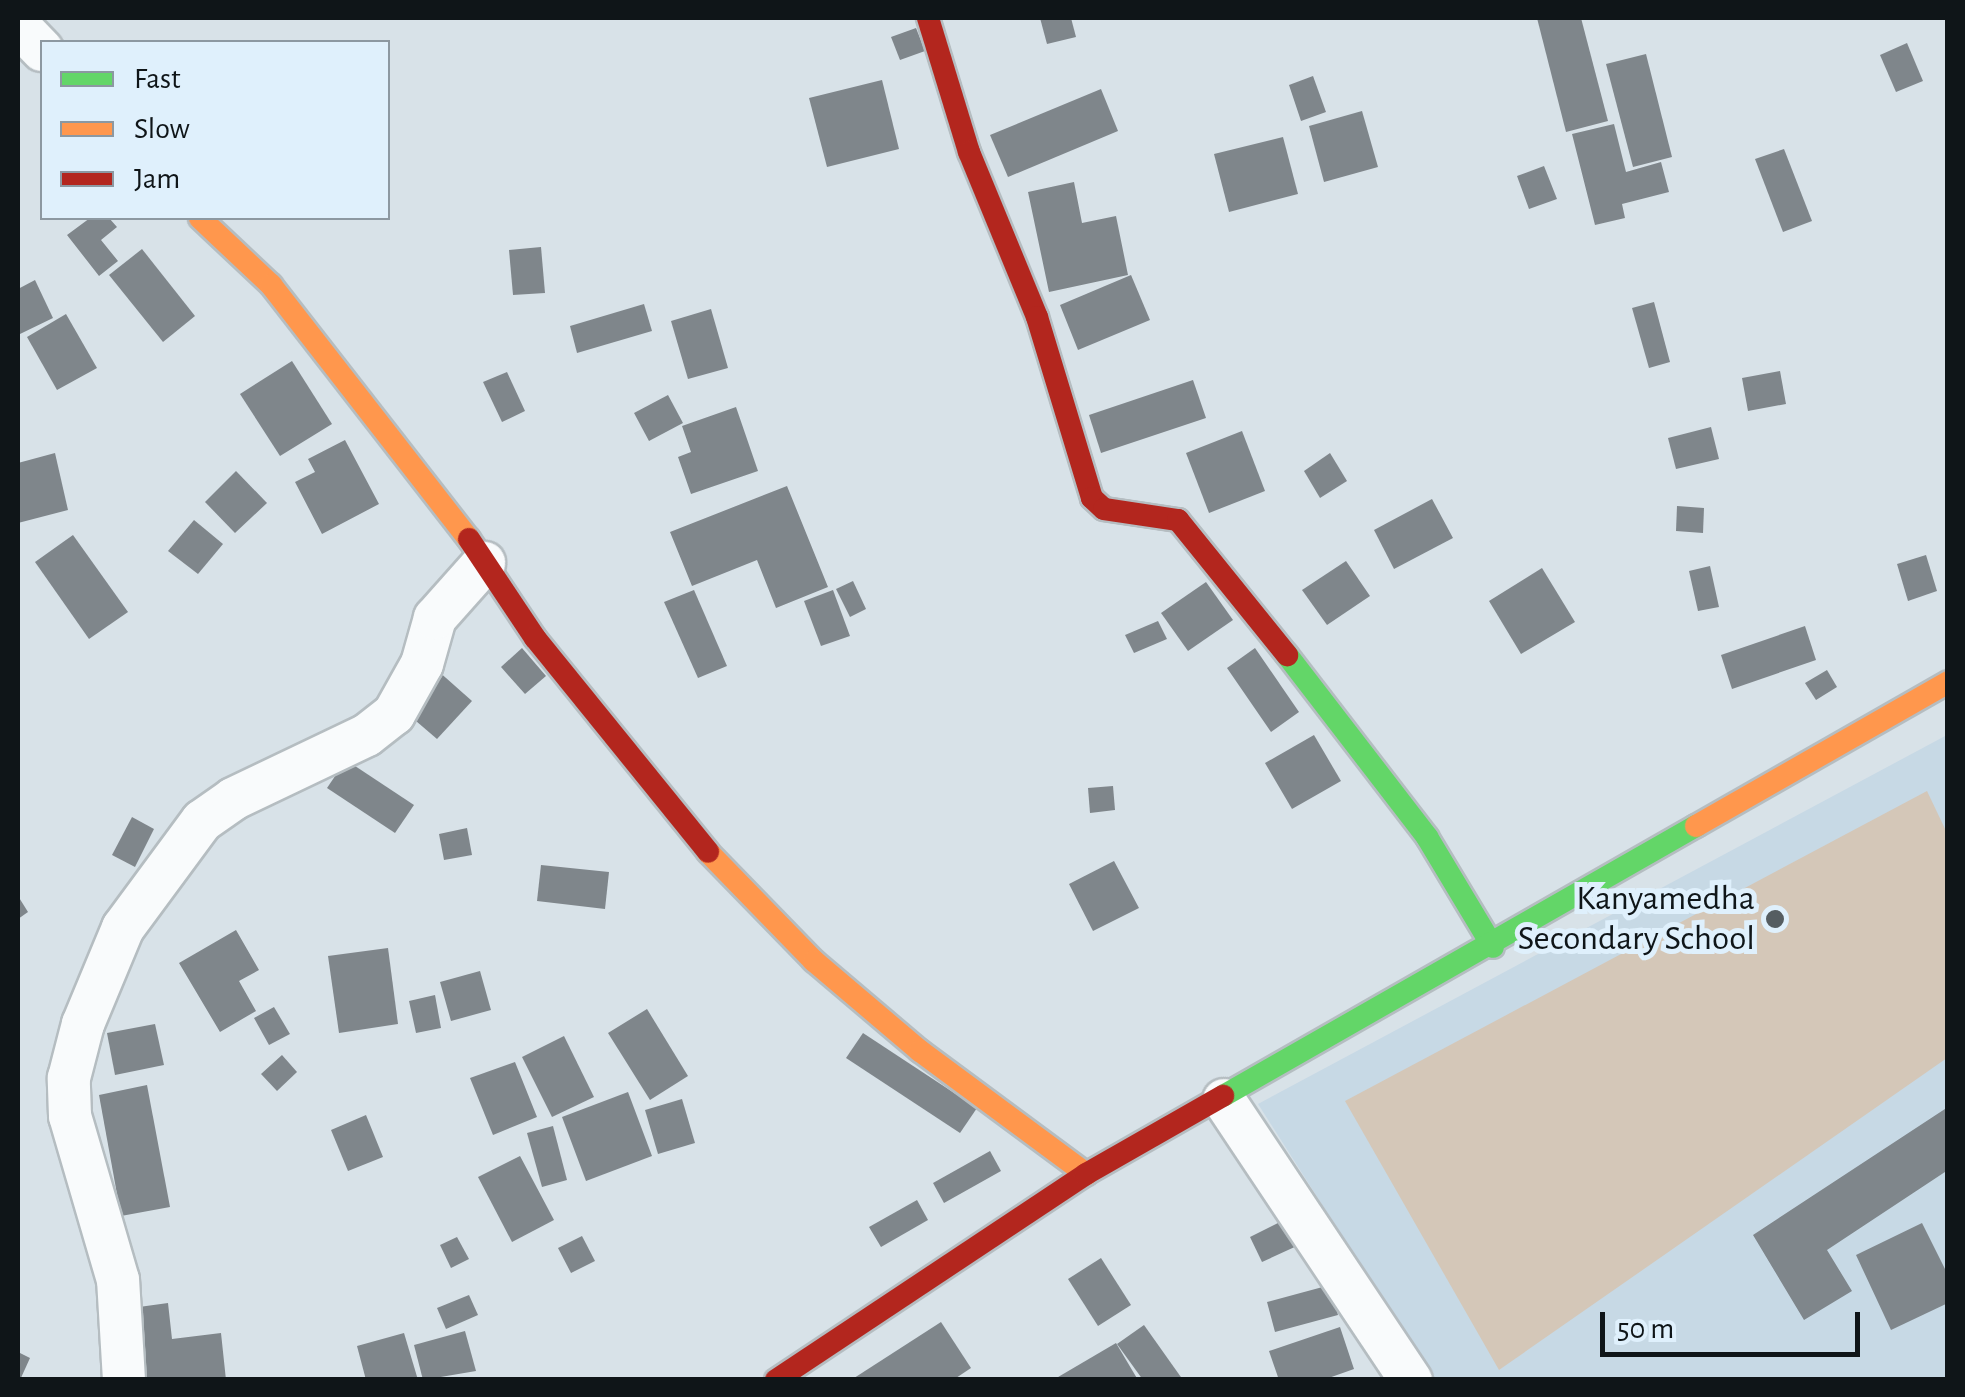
<!DOCTYPE html>
<html>
<head>
<meta charset="utf-8">
<style>
  body { margin:0 }
  #map { position:relative; width:1965px; height:1397px; overflow:hidden; background:#d8e2e8; font-family:"Alegreya Sans",sans-serif }
  div>[style] { position:absolute }
  [style*='--x'] { left:calc(var(--x)*1px); top:calc(var(--y)*1px); width:calc(var(--w)*1px); rotate:calc(var(--a)*1deg) }
  .built>* { inset:0; background:#c7d9e5 }
  .green>* { inset:0; background:#d4c7b8 }
  .building>* { inset:0; background:#7f868b }
  .roads { filter:drop-shadow(2px 0 #b5bdc1) drop-shadow(-2px 0 #b5bdc1) drop-shadow(0 2px #b5bdc1) drop-shadow(0 -2px #b5bdc1) }
  .street>* { height:42px; margin:-21px; padding:0 21px; transform-origin:21px; border-radius:21px; background:#f9fbfc }
  .fast>* { height:22px; margin:-11px; padding:0 11px; transform-origin:11px; border-radius:11px; background:#63d668 }
  .slow>* { height:22px; margin:-11px; padding:0 11px; transform-origin:11px; border-radius:11px; background:#ff974d }
  .jam>* { height:22px; margin:-11px; padding:0 11px; transform-origin:11px; border-radius:11px; background:#b3261e }
  .dots>* { width:28px; height:28px; translate:-50% -50%; box-sizing:border-box; border:5px solid #dff0fc; border-radius:50% }
  span { translate:-50% -50%; white-space:nowrap; text-align:center; line-height:1.15; -webkit-text-stroke:10px #dff0fc; paint-order:stroke }
  .poi-label { font-size:35px; color:#0f1518 }
  .right { translate:-100% -50%; text-align:right }
  .frame { position:absolute; inset:0; border:20px solid #0f1518; pointer-events:none }
  .legend { position:absolute; left:40px; top:40px; width:350px; height:180px; box-sizing:border-box; background:#dff0fc; border:2px solid #8c98a1; margin:0; padding:12px 18px; list-style:none; font-size:30px; color:#0f1518 }
  .legend li { display:flex; align-items:center; gap:20px; height:50px }
  .legend b { width:50px; border:2px solid #8c98a1 }
  .scale { position:absolute; left:1600px; top:1312px; width:260px; height:45px; box-sizing:border-box; border:5px solid #0f1518; border-top:0; padding-left:12px; font-size:30px; line-height:35px; white-space:nowrap; color:#0f1518; -webkit-text-stroke:8px #dff0fc; paint-order:stroke }
</style>
</head>
<body>
<div id="map">
  <div class="built">
    <i style="clip-path:polygon(1947px 735px,1947px 1379px,1433px 1379px,1258px 1104px)"></i>
  </div>
  <div class="green">
    <i style="clip-path:polygon(1927px 791px,1947px 833px,1947px 1058px,1499px 1370px,1345px 1101px)"></i>
  </div>
  <div class="building">
    <i style="clip-path:polygon(1040px 18px,1071px 18px,1076px 37px,1047px 44px)"></i>
    <i style="clip-path:polygon(1537px 18px,1581px 18px,1608px 121px,1566px 132px)"></i>
    <i style="clip-path:polygon(916px 28px,925px 51px,900px 60px,891px 37px)"></i>
    <i style="clip-path:polygon(1907px 43px,1923px 81px,1896px 92px,1880px 55px)"></i>
    <i style="clip-path:polygon(1646px 54px,1672px 157px,1633px 167px,1606px 64px)"></i>
    <i style="clip-path:polygon(1313px 76px,1326px 112px,1301px 121px,1289px 85px)"></i>
    <i style="clip-path:polygon(882px 80px,899px 149px,827px 167px,809px 98px)"></i>
    <i style="clip-path:polygon(1101px 89px,1118px 131px,1008px 177px,990px 135px)"></i>
    <i style="clip-path:polygon(1362px 111px,1378px 167px,1324px 182px,1309px 126px)"></i>
    <i style="clip-path:polygon(1614px 124px,1626px 172px,1661px 162px,1669px 192px,1622px 204px,1625px 218px,1595px 225px,1572px 134px)"></i>
    <i style="clip-path:polygon(1283px 137px,1298px 194px,1229px 212px,1214px 154px)"></i>
    <i style="clip-path:polygon(1784px 149px,1812px 221px,1783px 232px,1755px 159px)"></i>
    <i style="clip-path:polygon(1544px 166px,1557px 199px,1529px 209px,1517px 176px)"></i>
    <i style="clip-path:polygon(1074px 182px,1082px 223px,1116px 216px,1128px 275px,1049px 292px,1028px 192px)"></i>
    <i style="clip-path:polygon(90px 218px,109px 218px,117px 227px,101px 240px,118px 261px,99px 276px,67px 235px)"></i>
    <i style="clip-path:polygon(541px 247px,545px 293px,513px 295px,509px 250px)"></i>
    <i style="clip-path:polygon(142px 249px,195px 316px,163px 342px,109px 275px)"></i>
    <i style="clip-path:polygon(1131px 275px,1150px 320px,1078px 350px,1060px 305px)"></i>
    <i style="clip-path:polygon(35px 280px,53px 318px,20px 334px,18px 289px)"></i>
    <i style="clip-path:polygon(1654px 302px,1670px 362px,1649px 368px,1632px 308px)"></i>
    <i style="clip-path:polygon(644px 304px,652px 331px,577px 353px,570px 326px)"></i>
    <i style="clip-path:polygon(711px 309px,728px 368px,688px 379px,671px 321px)"></i>
    <i style="clip-path:polygon(66px 314px,97px 368px,57px 390px,27px 337px)"></i>
    <i style="clip-path:polygon(292px 361px,332px 424px,280px 456px,240px 394px)"></i>
    <i style="clip-path:polygon(1780px 371px,1786px 404px,1748px 411px,1742px 378px)"></i>
    <i style="clip-path:polygon(507px 372px,525px 411px,502px 422px,483px 382px)"></i>
    <i style="clip-path:polygon(1193px 380px,1206px 418px,1101px 453px,1089px 415px)"></i>
    <i style="clip-path:polygon(668px 395px,683px 423px,649px 441px,634px 413px)"></i>
    <i style="clip-path:polygon(736px 407px,758px 471px,691px 494px,678px 457px,691px 452px,682px 426px)"></i>
    <i style="clip-path:polygon(1711px 427px,1719px 459px,1676px 469px,1668px 438px)"></i>
    <i style="clip-path:polygon(1242px 431px,1265px 491px,1209px 513px,1186px 453px)"></i>
    <i style="clip-path:polygon(345px 440px,379px 504px,322px 534px,295px 482px,315px 472px,308px 459px)"></i>
    <i style="clip-path:polygon(55px 453px,68px 510px,18px 523px,18px 463px)"></i>
    <i style="clip-path:polygon(1330px 453px,1347px 481px,1320px 498px,1304px 471px)"></i>
    <i style="clip-path:polygon(236px 471px,267px 503px,235px 533px,205px 502px)"></i>
    <i style="clip-path:polygon(787px 486px,828px 587px,776px 608px,757px 560px,692px 586px,670px 532px)"></i>
    <i style="clip-path:polygon(1432px 499px,1453px 538px,1394px 569px,1374px 530px)"></i>
    <i style="clip-path:polygon(1677px 506px,1704px 508px,1703px 533px,1676px 531px)"></i>
    <i style="clip-path:polygon(194px 520px,223px 544px,198px 574px,168px 551px)"></i>
    <i style="clip-path:polygon(73px 535px,128px 612px,89px 639px,35px 562px)"></i>
    <i style="clip-path:polygon(1926px 555px,1937px 591px,1908px 601px,1897px 564px)"></i>
    <i style="clip-path:polygon(1346px 561px,1370px 596px,1327px 625px,1302px 590px)"></i>
    <i style="clip-path:polygon(1710px 566px,1719px 607px,1698px 611px,1689px 571px)"></i>
    <i style="clip-path:polygon(1542px 568px,1575px 622px,1521px 654px,1489px 601px)"></i>
    <i style="clip-path:polygon(853px 581px,866px 609px,850px 617px,836px 589px)"></i>
    <i style="clip-path:polygon(1206px 582px,1233px 620px,1188px 651px,1161px 613px)"></i>
    <i style="clip-path:polygon(694px 590px,727px 666px,698px 678px,664px 602px)"></i>
    <i style="clip-path:polygon(833px 590px,850px 636px,821px 646px,804px 601px)"></i>
    <i style="clip-path:polygon(1158px 621px,1167px 639px,1134px 653px,1125px 635px)"></i>
    <i style="clip-path:polygon(1805px 626px,1816px 660px,1732px 689px,1721px 655px)"></i>
    <i style="clip-path:polygon(522px 648px,546px 676px,525px 694px,501px 667px)"></i>
    <i style="clip-path:polygon(1255px 648px,1299px 712px,1271px 732px,1227px 668px)"></i>
    <i style="clip-path:polygon(437px 670px,472px 701px,437px 739px,402px 709px)"></i>
    <i style="clip-path:polygon(1827px 670px,1837px 687px,1816px 700px,1805px 683px)"></i>
    <i style="clip-path:polygon(1314px 735px,1341px 781px,1292px 809px,1265px 763px)"></i>
    <i style="clip-path:polygon(346px 760px,414px 805px,395px 833px,327px 788px)"></i>
    <i style="clip-path:polygon(1113px 786px,1115px 810px,1090px 813px,1088px 788px)"></i>
    <i style="clip-path:polygon(132px 817px,154px 829px,135px 867px,112px 855px)"></i>
    <i style="clip-path:polygon(467px 828px,472px 855px,444px 860px,439px 834px)"></i>
    <i style="clip-path:polygon(1114px 861px,1139px 908px,1093px 931px,1069px 884px)"></i>
    <i style="clip-path:polygon(541px 865px,609px 872px,605px 909px,537px 901px)"></i>
    <i style="clip-path:polygon(18px 896px,28px 912px,18px 919px)"></i>
    <i style="clip-path:polygon(236px 930px,259px 970px,239px 981px,256px 1011px,220px 1032px,179px 963px)"></i>
    <i style="clip-path:polygon(388px 948px,398px 1024px,339px 1033px,328px 956px)"></i>
    <i style="clip-path:polygon(480px 971px,491px 1010px,451px 1021px,440px 982px)"></i>
    <i style="clip-path:polygon(435px 995px,441px 1028px,416px 1033px,409px 1001px)"></i>
    <i style="clip-path:polygon(274px 1007px,290px 1034px,269px 1045px,254px 1018px)"></i>
    <i style="clip-path:polygon(647px 1009px,688px 1076px,650px 1100px,608px 1033px)"></i>
    <i style="clip-path:polygon(155px 1024px,164px 1065px,115px 1075px,107px 1033px)"></i>
    <i style="clip-path:polygon(863px 1033px,977px 1108px,960px 1133px,846px 1058px)"></i>
    <i style="clip-path:polygon(564px 1036px,594px 1097px,552px 1117px,522px 1057px)"></i>
    <i style="clip-path:polygon(282px 1055px,297px 1072px,277px 1091px,261px 1074px)"></i>
    <i style="clip-path:polygon(515px 1062px,537px 1117px,493px 1135px,470px 1078px)"></i>
    <i style="clip-path:polygon(147px 1085px,170px 1207px,121px 1216px,99px 1095px)"></i>
    <i style="clip-path:polygon(628px 1092px,652px 1156px,586px 1181px,562px 1117px)"></i>
    <i style="clip-path:polygon(682px 1099px,695px 1143px,658px 1154px,645px 1110px)"></i>
    <i style="clip-path:polygon(1948px 1107px,1948px 1170px,1827px 1250px,1852px 1291px,1804px 1320px,1753px 1235px)"></i>
    <i style="clip-path:polygon(366px 1115px,383px 1157px,348px 1171px,331px 1130px)"></i>
    <i style="clip-path:polygon(553px 1126px,567px 1180px,542px 1187px,527px 1133px)"></i>
    <i style="clip-path:polygon(990px 1151px,1001px 1171px,944px 1203px,933px 1183px)"></i>
    <i style="clip-path:polygon(520px 1156px,554px 1220px,512px 1242px,478px 1177px)"></i>
    <i style="clip-path:polygon(917px 1200px,928px 1220px,881px 1247px,869px 1227px)"></i>
    <i style="clip-path:polygon(1286px 1219px,1299px 1245px,1262px 1262px,1250px 1237px)"></i>
    <i style="clip-path:polygon(1922px 1223px,1948px 1275px,1948px 1303px,1891px 1330px,1856px 1255px)"></i>
    <i style="clip-path:polygon(582px 1236px,595px 1261px,571px 1273px,558px 1248px)"></i>
    <i style="clip-path:polygon(457px 1237px,469px 1259px,451px 1268px,440px 1245px)"></i>
    <i style="clip-path:polygon(1101px 1258px,1131px 1305px,1098px 1326px,1068px 1279px)"></i>
    <i style="clip-path:polygon(1330px 1285px,1338px 1315px,1275px 1332px,1267px 1302px)"></i>
    <i style="clip-path:polygon(469px 1295px,478px 1315px,446px 1329px,437px 1308px)"></i>
    <i style="clip-path:polygon(168px 1303px,172px 1339px,221px 1333px,226px 1380px,147px 1380px,139px 1307px)"></i>
    <i style="clip-path:polygon(941px 1322px,971px 1368px,953px 1380px,851px 1380px)"></i>
    <i style="clip-path:polygon(1144px 1325px,1183px 1380px,1143px 1380px,1117px 1344px)"></i>
    <i style="clip-path:polygon(1340px 1327px,1354px 1369px,1323px 1380px,1279px 1380px,1269px 1351px)"></i>
    <i style="clip-path:polygon(465px 1331px,476px 1371px,423px 1380px,414px 1345px)"></i>
    <i style="clip-path:polygon(404px 1333px,418px 1380px,366px 1380px,357px 1346px)"></i>
    <i style="clip-path:polygon(1116px 1343px,1138px 1380px,1053px 1380px)"></i>
    <i style="clip-path:polygon(18px 1352px,30px 1358px,20px 1380px,18px 1380px)"></i>
  </div>
  <div class="roads">
    <div class="street">
      <i style="--x:18;--y:25;--w:35;--a:46"></i>
      <i style="--x:1224;--y:1100;--w:337;--a:56.3"></i>
      <i style="--x:124;--y:1380;--w:100;--a:-93.4"></i>
      <i style="--x:118;--y:1280;--w:171;--a:-106.3"></i>
      <i style="--x:70;--y:1116;--w:38;--a:-92"></i>
      <i style="--x:69;--y:1078;--w:56;--a:-75.5"></i>
      <i style="--x:83;--y:1024;--w:104;--a:-67.4"></i>
      <i style="--x:123;--y:928;--w:133;--a:-53.6"></i>
      <i style="--x:202;--y:821;--w:38;--a:-35"></i>
      <i style="--x:233;--y:799;--w:148;--a:-25.5"></i>
      <i style="--x:367;--y:735;--w:34;--a:-38"></i>
      <i style="--x:394;--y:714;--w:57;--a:-60.8"></i>
      <i style="--x:422;--y:664;--w:48;--a:-74.2"></i>
      <i style="--x:435;--y:618;--w:74;--a:-48.3"></i>
    </div>
    <div class="fast">
      <i style="--x:1287;--y:655;--w:230;--a:52.4"></i>
      <i style="--x:1427;--y:837;--w:128;--a:59"></i>
      <i style="--x:1223;--y:1096;--w:545;--a:-29.72"></i>
    </div>
    <div class="slow">
      <i style="--x:200;--y:218;--w:98;--a:43.3"></i>
      <i style="--x:271;--y:285;--w:322;--a:52.1"></i>
      <i style="--x:1696;--y:826;--w:290;--a:-29.7"></i>
      <i style="--x:708;--y:852;--w:152;--a:45.8"></i>
      <i style="--x:814;--y:961;--w:139;--a:40.3"></i>
      <i style="--x:920;--y:1051;--w:207;--a:36.5"></i>
    </div>
    <div class="jam">
      <i style="--x:928;--y:18;--w:140;--a:73"></i>
      <i style="--x:969;--y:152;--w:178;--a:67.6"></i>
      <i style="--x:1037;--y:317;--w:189;--a:73.1"></i>
      <i style="--x:1092;--y:498;--w:16;--a:43"></i>
      <i style="--x:1104;--y:509;--w:75;--a:8.5"></i>
      <i style="--x:1178;--y:520;--w:174;--a:51.1"></i>
      <i style="--x:469;--y:539;--w:119;--a:56.3"></i>
      <i style="--x:535;--y:638;--w:275;--a:51"></i>
      <i style="--x:776;--y:1380;--w:372;--a:-33.6"></i>
      <i style="--x:1086;--y:1174;--w:158;--a:-29.7"></i>
    </div>
  </div>
  <div class="dots">
    <i style="left:1775px;top:919px;background:#555d61"></i>
  </div>
  <div class="poi-label">
    <span class="right" style="left:1755px;top:919px">Kanyamedha<br>Secondary School</span>
  </div>
  <div class="frame"></div>
  <ul class="legend">
  <li><b style="height:12px;background:#63d668"></b>Fast</li>
  <li><b style="height:12px;background:#ff974d"></b>Slow</li>
  <li><b style="height:12px;background:#b3261e"></b>Jam</li>
  </ul>
  <div class="scale">50 m</div>
</div>
</body>
</html>
